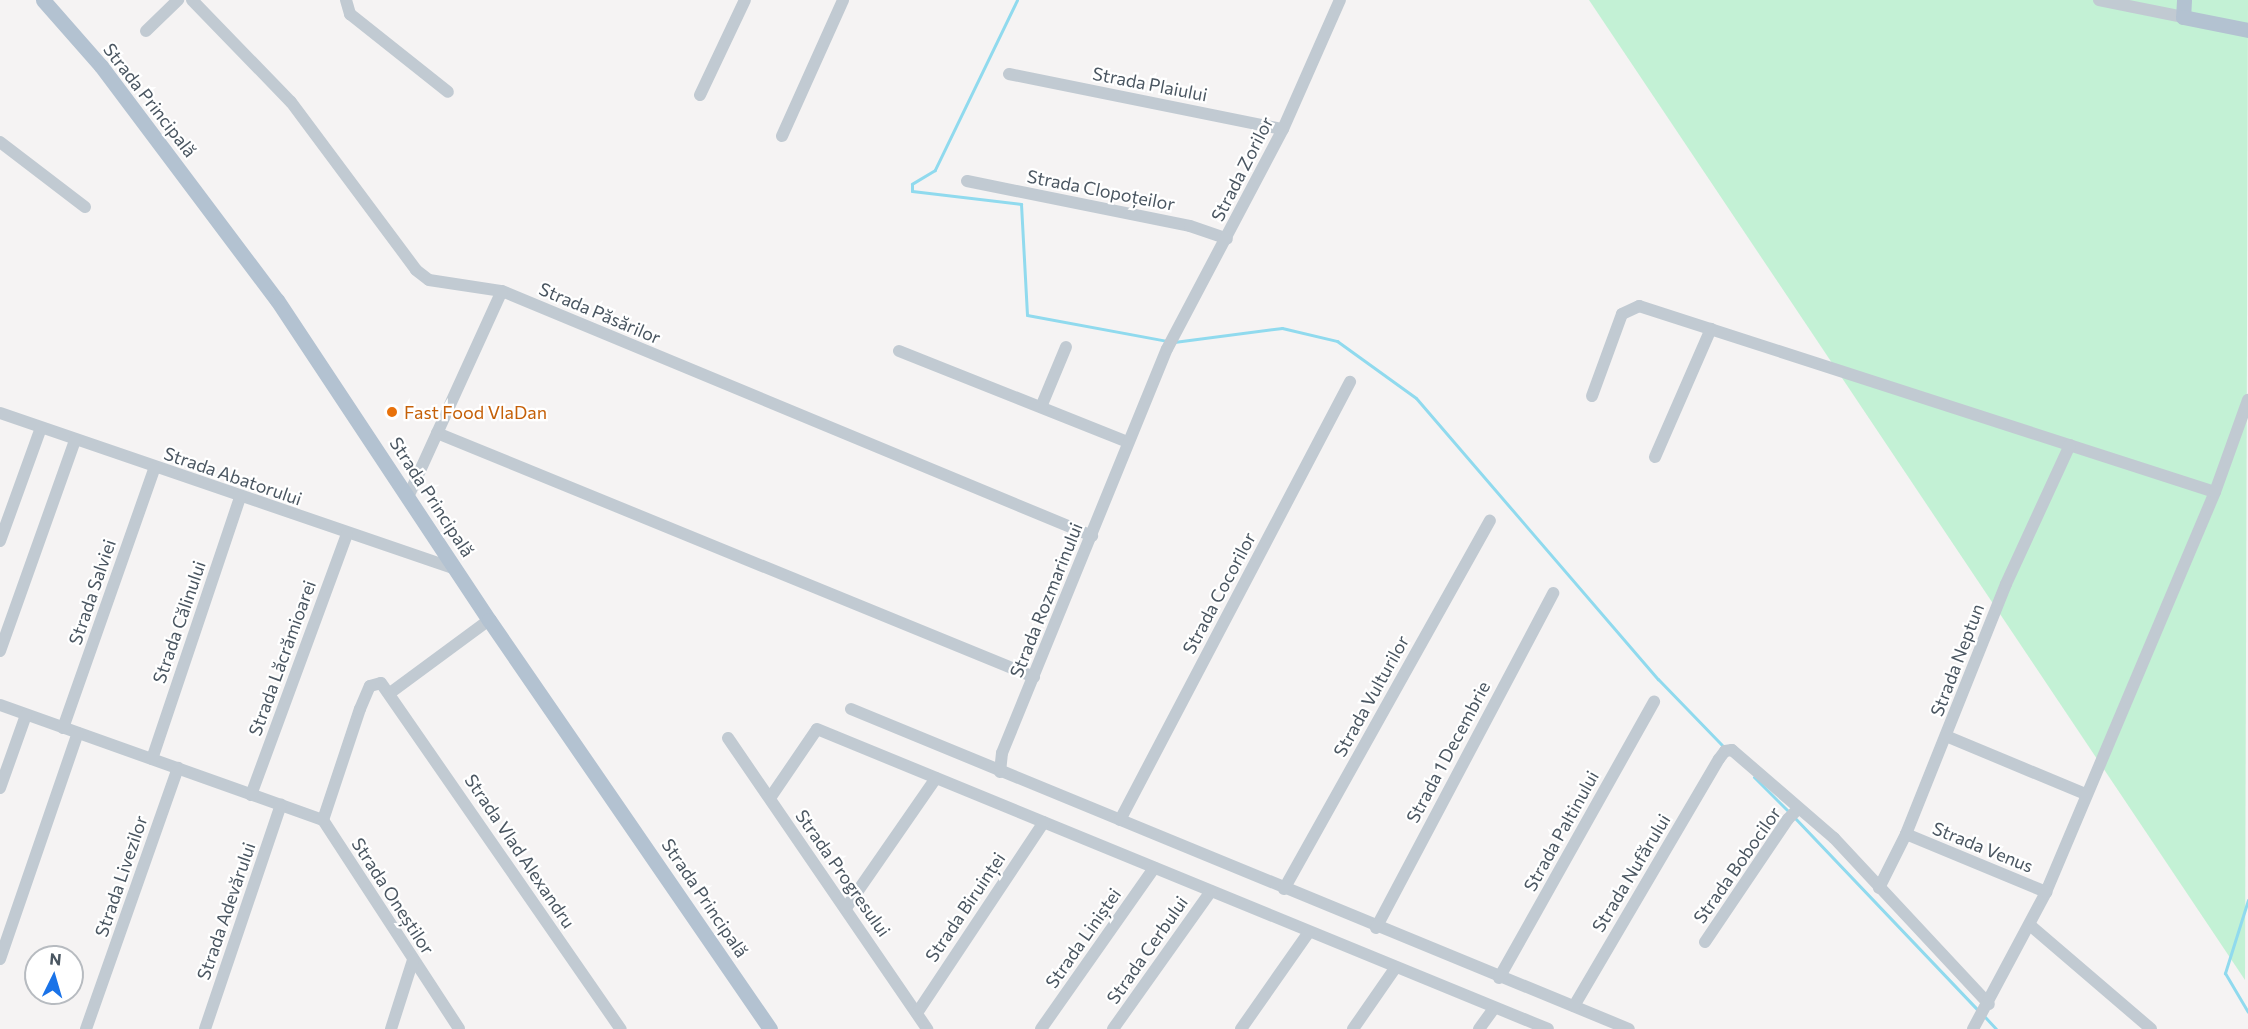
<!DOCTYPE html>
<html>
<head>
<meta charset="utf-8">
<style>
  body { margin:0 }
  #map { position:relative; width:2248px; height:1029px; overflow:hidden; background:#f5f3f3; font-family:Commissioner,sans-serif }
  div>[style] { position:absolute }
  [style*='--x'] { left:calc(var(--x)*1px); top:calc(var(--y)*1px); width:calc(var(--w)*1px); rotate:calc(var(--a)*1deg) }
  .green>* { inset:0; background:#c3f1d5 }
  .stream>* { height:3px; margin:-1.5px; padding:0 1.5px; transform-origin:1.5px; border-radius:1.5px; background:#90daee }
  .minor>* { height:12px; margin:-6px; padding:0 6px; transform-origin:6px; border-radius:6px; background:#c1cad2 }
  .major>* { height:15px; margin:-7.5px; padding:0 7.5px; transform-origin:7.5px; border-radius:7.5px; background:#b3c2d1 }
  .dots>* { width:16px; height:16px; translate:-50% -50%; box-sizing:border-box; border:3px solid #fff; border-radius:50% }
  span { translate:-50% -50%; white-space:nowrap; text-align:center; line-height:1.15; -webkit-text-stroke:4.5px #fff; paint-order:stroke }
  .street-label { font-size:18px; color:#4a5661 }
  .food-label { font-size:18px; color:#c56008 }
  .left { translate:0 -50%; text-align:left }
  .north { position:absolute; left:24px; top:945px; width:60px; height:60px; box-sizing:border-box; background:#fff; border:2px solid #b7bbc0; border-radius:50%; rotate:5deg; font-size:16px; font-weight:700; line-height:24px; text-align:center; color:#4a5661 }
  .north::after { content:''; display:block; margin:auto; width:21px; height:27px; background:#1a73e8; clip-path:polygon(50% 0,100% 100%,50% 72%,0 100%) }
</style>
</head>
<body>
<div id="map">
  <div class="green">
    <i style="clip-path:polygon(1589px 0,2248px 0,2245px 980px)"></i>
  </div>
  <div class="stream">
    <i style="--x:1017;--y:0;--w:189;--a:115.8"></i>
    <i style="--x:935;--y:170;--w:27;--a:149"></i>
    <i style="--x:912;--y:184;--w:7;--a:90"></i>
    <i style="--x:912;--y:191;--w:110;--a:6.8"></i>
    <i style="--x:1021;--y:204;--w:111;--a:86.9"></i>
    <i style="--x:1027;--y:315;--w:142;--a:10.5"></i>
    <i style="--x:1174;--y:342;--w:109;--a:-7.4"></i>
    <i style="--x:1282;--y:328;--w:57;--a:13.3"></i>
    <i style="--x:1337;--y:341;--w:97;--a:35.8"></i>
    <i style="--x:1416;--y:398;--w:371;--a:49.3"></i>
    <i style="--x:1658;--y:679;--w:95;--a:45.9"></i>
    <i style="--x:1754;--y:777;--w:51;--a:45"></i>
    <i style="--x:1794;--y:817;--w:267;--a:46.4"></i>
    <i style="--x:2248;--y:900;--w:77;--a:107.5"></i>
    <i style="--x:2225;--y:973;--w:45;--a:59.5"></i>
    <i style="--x:1985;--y:1017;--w:16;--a:47"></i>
  </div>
  <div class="minor">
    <i style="--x:192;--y:0;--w:142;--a:45.9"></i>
    <i style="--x:291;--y:102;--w:209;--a:53.3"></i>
    <i style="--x:416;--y:270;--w:16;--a:38"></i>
    <i style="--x:429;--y:280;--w:74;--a:8.6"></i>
    <i style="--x:502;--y:291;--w:639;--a:22.55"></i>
    <i style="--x:346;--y:0;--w:15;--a:74"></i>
    <i style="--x:350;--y:14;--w:125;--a:38.5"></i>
    <i style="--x:2099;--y:0;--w:86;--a:11.4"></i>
    <i style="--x:146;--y:31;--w:45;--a:-44.1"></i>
    <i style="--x:1009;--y:74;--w:279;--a:11.4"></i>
    <i style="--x:700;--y:95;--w:105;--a:-64.7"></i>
    <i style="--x:782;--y:136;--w:149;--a:-65.8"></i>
    <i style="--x:0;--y:142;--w:107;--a:37.4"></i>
    <i style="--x:967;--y:181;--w:227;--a:11.4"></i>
    <i style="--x:1190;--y:226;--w:39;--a:19"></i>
    <i style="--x:899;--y:351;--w:246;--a:21.7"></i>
    <i style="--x:1592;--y:396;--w:87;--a:-69.9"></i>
    <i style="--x:1622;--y:314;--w:19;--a:-25"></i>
    <i style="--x:1639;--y:306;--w:605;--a:17.9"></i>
    <i style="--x:1041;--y:407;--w:65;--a:-67.4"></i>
    <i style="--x:0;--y:413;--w:482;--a:18.9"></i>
    <i style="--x:437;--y:433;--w:645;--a:22.23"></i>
    <i style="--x:1655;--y:457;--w:140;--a:-66.4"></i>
    <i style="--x:408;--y:497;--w:226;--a:-65.5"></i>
    <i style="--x:0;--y:541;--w:120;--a:-70.1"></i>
    <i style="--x:0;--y:651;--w:224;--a:-70.4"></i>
    <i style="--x:390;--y:693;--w:123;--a:-36.4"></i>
    <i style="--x:0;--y:705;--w:343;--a:19.6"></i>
    <i style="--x:323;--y:820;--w:249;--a:56.9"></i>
    <i style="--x:851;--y:709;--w:841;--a:22.36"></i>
    <i style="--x:63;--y:728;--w:275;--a:-70.6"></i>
    <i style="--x:1946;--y:736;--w:151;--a:22.6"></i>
    <i style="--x:728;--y:738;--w:353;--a:55.6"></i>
    <i style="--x:152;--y:759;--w:276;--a:-71.4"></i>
    <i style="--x:1000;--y:772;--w:19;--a:-84"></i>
    <i style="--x:1002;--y:753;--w:436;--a:-67.8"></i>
    <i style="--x:1167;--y:349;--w:249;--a:-62.2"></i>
    <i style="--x:1283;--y:129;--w:141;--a:-66.2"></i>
    <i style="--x:0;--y:788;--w:77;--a:-70.4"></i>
    <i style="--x:251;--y:795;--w:278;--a:-69.8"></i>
    <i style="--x:770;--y:798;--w:83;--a:-55.7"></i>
    <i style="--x:817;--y:729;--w:790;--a:22.31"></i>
    <i style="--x:323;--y:820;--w:117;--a:-71.6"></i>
    <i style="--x:360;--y:709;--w:25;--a:-67"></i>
    <i style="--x:370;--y:686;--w:11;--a:-15"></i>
    <i style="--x:381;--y:683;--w:421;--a:55.3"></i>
    <i style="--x:1120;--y:820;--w:495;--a:-62.3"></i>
    <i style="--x:1906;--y:834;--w:152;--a:22.5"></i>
    <i style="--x:1879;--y:888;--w:60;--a:-63.4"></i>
    <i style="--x:1906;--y:834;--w:269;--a:-68.2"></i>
    <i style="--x:2006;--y:584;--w:153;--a:-65.3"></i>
    <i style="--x:1284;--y:889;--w:422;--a:-60.8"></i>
    <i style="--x:846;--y:908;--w:158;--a:-55.3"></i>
    <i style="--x:2031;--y:926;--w:158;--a:40.6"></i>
    <i style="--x:1376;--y:928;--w:379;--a:-62.1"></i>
    <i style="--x:1705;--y:942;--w:148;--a:-56"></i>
    <i style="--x:1788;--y:819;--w:14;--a:-45"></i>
    <i style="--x:0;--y:959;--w:239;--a:-71"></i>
    <i style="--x:1499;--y:978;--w:317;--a:-60.7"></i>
    <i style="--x:1574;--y:1006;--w:286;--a:-59.6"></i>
    <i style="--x:1719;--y:759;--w:10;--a:-53"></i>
    <i style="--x:1725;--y:751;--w:7;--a:-8"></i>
    <i style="--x:1732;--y:750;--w:135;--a:40.8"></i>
    <i style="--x:1834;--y:838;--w:227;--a:47"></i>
    <i style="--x:917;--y:1013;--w:229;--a:-56.4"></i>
    <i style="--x:86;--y:1029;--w:277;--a:-70.6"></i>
    <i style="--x:205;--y:1029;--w:237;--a:-71.3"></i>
    <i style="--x:391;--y:1029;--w:72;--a:-72.3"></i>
    <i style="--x:1041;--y:1029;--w:197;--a:-54.9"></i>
    <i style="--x:1113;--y:1029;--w:169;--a:-54.6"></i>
    <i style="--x:1241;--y:1029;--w:118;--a:-55"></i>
    <i style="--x:1353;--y:1029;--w:75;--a:-55.3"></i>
    <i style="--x:1479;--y:1029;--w:26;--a:-54"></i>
    <i style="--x:1973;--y:1029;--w:155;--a:-61.9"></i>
    <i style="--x:2046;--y:892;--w:434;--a:-67.1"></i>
    <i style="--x:2215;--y:492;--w:98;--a:-70.3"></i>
  </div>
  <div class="major">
    <i style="--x:43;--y:0;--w:88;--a:48.7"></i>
    <i style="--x:101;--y:66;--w:293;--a:53.1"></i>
    <i style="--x:277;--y:300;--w:384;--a:56.5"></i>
    <i style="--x:489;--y:620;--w:496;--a:55.5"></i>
    <i style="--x:2184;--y:0;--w:17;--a:93"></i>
    <i style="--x:2183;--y:17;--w:66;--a:11.3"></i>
  </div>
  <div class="dots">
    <i style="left:392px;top:412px;background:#e8710a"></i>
  </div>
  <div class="street-label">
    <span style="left:1150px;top:84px;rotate:11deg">Strada Plaiului</span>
    <span style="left:150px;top:100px;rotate:52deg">Strada Principală</span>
    <span style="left:1242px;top:169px;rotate:-63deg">Strada Zorilor</span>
    <span style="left:1101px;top:190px;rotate:11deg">Strada Clopoțeilor</span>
    <span style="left:600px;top:313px;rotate:23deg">Strada Păsărilor</span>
    <span style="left:233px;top:476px;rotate:19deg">Strada Abatorului</span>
    <span style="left:432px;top:497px;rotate:57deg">Strada Principală</span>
    <span style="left:92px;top:592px;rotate:-71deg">Strada Salviei</span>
    <span style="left:1219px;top:593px;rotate:-62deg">Strada Cocorilor</span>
    <span style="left:1046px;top:600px;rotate:-68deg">Strada Rozmarinului</span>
    <span style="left:179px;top:622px;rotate:-71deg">Strada Călinului</span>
    <span style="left:282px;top:658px;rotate:-70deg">Strada Lăcrămioarei</span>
    <span style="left:1957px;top:660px;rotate:-69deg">Strada Neptun</span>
    <span style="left:1371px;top:696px;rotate:-61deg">Strada Vulturilor</span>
    <span style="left:1448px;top:752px;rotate:-62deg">Strada 1 Decembrie</span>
    <span style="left:1561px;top:831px;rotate:-61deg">Strada Paltinului</span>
    <span style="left:1983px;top:847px;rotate:22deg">Strada Venus</span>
    <span style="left:520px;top:851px;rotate:56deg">Strada Vlad Alexandru</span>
    <span style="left:1737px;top:865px;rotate:-55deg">Strada Bobocilor</span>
    <span style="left:843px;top:873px;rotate:55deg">Strada Progresului</span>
    <span style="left:1631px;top:873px;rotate:-59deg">Strada Nufărului</span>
    <span style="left:121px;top:876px;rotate:-71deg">Strada Livezilor</span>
    <span style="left:393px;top:896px;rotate:57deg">Strada Oneștilor</span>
    <span style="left:705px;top:898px;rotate:56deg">Strada Principală</span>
    <span style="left:965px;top:907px;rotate:-56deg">Strada Biruinței</span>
    <span style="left:226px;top:911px;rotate:-71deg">Strada Adevărului</span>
    <span style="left:1083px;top:938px;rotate:-55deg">Strada Liniștei</span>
    <span style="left:1147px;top:950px;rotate:-55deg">Strada Cerbului</span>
  </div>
  <div class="food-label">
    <span class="left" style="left:404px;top:412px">Fast Food VlaDan</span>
  </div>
  <div class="north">N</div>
</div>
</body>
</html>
